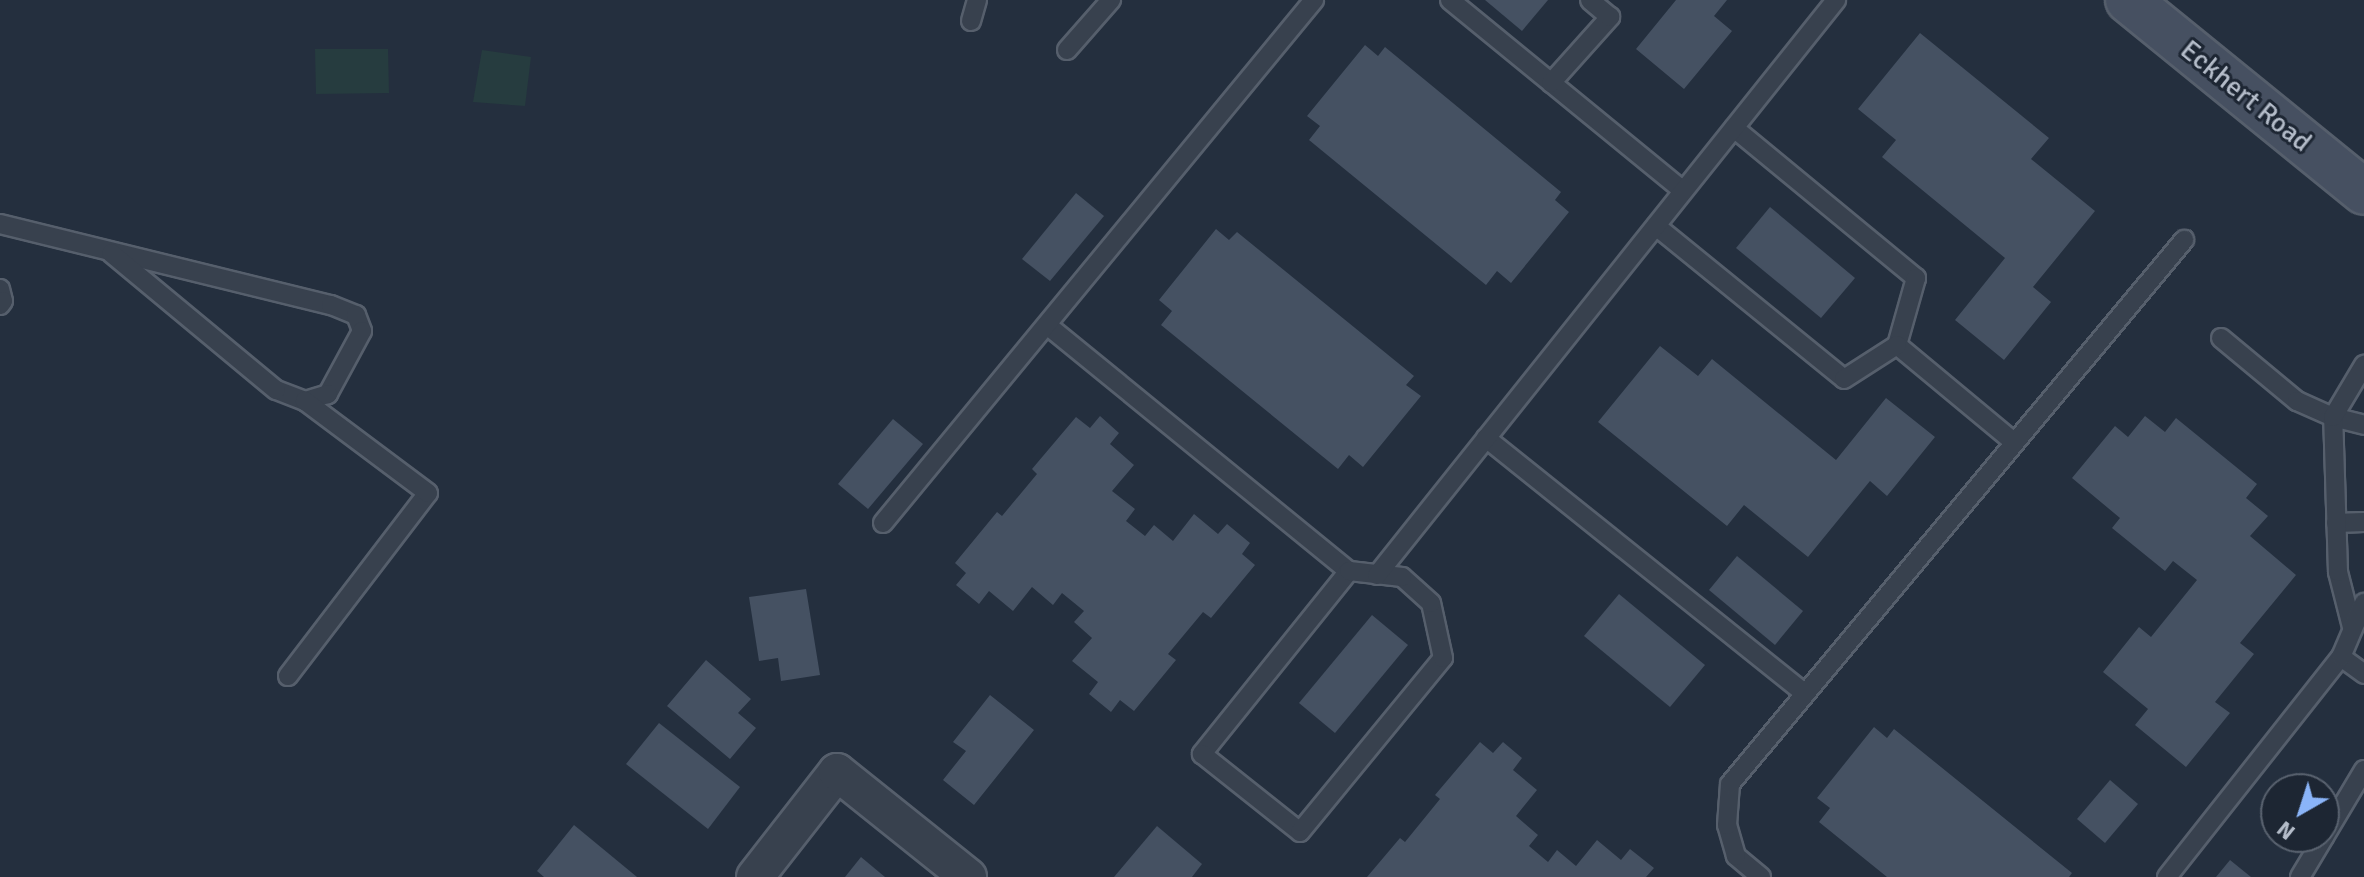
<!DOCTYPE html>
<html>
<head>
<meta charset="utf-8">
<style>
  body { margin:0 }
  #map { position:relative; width:2364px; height:877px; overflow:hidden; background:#242f3e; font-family:Signika,sans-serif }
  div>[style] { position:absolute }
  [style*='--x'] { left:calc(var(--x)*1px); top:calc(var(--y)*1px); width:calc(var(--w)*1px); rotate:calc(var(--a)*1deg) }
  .green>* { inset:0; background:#263c3f }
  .building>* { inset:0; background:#455162 }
  .roads { filter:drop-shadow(2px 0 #565f6c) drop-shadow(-2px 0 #565f6c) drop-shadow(0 2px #565f6c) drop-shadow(0 -2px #565f6c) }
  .lane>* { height:18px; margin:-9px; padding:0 9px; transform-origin:9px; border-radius:9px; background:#38414e }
  .street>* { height:36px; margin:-18px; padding:0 18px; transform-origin:18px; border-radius:18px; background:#38414e }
  .secondary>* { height:44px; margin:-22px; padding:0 22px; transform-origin:22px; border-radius:22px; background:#465061 }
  span { translate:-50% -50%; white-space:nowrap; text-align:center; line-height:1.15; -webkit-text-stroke:6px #1d2633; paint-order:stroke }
  .street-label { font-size:28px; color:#b4bcc9 }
  .north { position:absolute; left:2260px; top:773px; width:80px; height:80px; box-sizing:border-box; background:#1d2633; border:2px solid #59626f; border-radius:50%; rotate:219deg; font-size:22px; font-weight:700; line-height:32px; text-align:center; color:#b4bcc9 }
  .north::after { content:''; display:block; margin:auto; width:28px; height:36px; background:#8ab4f8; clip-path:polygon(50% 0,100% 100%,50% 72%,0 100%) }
</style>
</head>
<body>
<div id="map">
  <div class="green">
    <i style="clip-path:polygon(315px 49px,388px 49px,389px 93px,316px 94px)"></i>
    <i style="clip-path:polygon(482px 50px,531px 57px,525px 106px,473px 102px)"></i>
  </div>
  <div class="building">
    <i style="clip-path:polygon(1485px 0,1548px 0,1522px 31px)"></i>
    <i style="clip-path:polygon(1676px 0,1727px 0,1714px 16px,1732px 31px,1684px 89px,1636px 49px)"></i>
    <i style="clip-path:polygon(1920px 33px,2049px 138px,2031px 159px,2095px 211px,2033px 287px,2051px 302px,2004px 360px,1955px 320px,2005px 258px,1882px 157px,1896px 140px,1858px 109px)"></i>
    <i style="clip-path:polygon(1365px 45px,1378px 56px,1385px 47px,1561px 192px,1555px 200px,1569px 212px,1511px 283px,1497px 271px,1486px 285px,1309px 140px,1320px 126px,1307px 116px)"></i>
    <i style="clip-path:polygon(1076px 193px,1104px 216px,1050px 281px,1022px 259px)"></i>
    <i style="clip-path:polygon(1770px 207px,1855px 278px,1821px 318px,1736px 248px)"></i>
    <i style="clip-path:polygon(1216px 229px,1229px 240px,1237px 232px,1414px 376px,1406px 385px,1421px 396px,1363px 467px,1349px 455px,1338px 469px,1161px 325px,1172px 311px,1159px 300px)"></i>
    <i style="clip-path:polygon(1660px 346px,1698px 376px,1712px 359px,1836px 460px,1886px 398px,1935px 437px,1887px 496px,1870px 481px,1808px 557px,1744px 505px,1727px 526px,1598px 422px)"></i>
    <i style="clip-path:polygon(1100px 416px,1119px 433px,1110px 444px,1134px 465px,1112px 491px,1135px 509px,1126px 521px,1145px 536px,1154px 525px,1173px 541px,1194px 514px,1218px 534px,1227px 524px,1250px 543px,1242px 554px,1255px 565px,1211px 618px,1203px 612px,1168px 654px,1176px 660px,1134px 711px,1120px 700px,1111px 712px,1089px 694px,1098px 682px,1072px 661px,1092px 638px,1074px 622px,1084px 611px,1062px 593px,1053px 605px,1032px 587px,1013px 611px,989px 591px,979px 604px,956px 585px,966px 573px,955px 563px,997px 512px,1002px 516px,1037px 474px,1032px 469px,1076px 417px,1090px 428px)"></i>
    <i style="clip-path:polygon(2145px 416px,2165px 432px,2176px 418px,2257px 484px,2246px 498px,2268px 516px,2250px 536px,2296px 575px,2240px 643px,2254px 654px,2215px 702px,2230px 713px,2186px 767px,2135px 725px,2148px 709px,2103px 672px,2139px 627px,2151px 637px,2197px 580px,2173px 561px,2165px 571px,2112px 528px,2120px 518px,2072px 478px,2115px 426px,2128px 437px)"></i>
    <i style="clip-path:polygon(893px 419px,923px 444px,868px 509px,838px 484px)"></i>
    <i style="clip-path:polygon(1737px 556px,1803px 611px,1775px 645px,1709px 590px)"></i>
    <i style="clip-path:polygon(806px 589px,820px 675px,781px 681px,778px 658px,759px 661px,749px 597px)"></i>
    <i style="clip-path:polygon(1619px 594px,1705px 665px,1670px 707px,1584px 636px)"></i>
    <i style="clip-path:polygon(1372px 615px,1408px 645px,1335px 733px,1299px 703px)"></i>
    <i style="clip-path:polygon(706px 660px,751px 699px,738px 713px,756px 728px,730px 759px,667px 706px)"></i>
    <i style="clip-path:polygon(990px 695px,1034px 730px,974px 805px,943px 780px,966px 751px,953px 742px)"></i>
    <i style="clip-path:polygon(659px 723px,740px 787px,708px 829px,626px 764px)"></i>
    <i style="clip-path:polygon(1874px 727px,1887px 738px,1894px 729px,2072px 873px,2069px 877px,1887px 877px,1819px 822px,1830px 808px,1817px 798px)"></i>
    <i style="clip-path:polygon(1480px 742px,1493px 753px,1503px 742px,1522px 758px,1513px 770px,1537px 790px,1516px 816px,1538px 835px,1529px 846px,1548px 862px,1557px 850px,1576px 866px,1597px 840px,1621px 860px,1630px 849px,1654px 868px,1646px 877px,1367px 877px,1400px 838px,1405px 842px,1440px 799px,1435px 795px)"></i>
    <i style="clip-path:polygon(2110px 780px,2138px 804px,2105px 843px,2077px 819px)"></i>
    <i style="clip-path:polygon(574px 825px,637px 877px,544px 877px,537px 871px)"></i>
    <i style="clip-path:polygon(1157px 826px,1202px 864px,1192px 877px,1114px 877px)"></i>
    <i style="clip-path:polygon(861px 857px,885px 877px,845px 877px)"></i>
    <i style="clip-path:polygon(2230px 860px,2251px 877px,2216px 877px)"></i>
  </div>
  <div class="roads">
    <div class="lane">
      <i style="--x:1450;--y:0;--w:301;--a:39.3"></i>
      <i style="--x:971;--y:21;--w:22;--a:-74"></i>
      <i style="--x:1067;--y:50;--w:67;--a:-48.7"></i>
      <i style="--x:1551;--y:83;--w:89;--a:-48.2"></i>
      <i style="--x:1610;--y:17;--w:26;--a:-140"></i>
      <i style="--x:1734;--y:128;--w:236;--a:39.5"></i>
      <i style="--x:1916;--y:278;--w:70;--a:105.8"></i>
      <i style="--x:1897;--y:345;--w:152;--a:39.7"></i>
      <i style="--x:0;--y:224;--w:341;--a:13.8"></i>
      <i style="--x:331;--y:305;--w:27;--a:22"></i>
      <i style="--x:356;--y:315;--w:17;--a:69"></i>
      <i style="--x:362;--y:331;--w:72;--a:118.4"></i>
      <i style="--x:328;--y:394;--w:24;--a:163"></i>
      <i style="--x:305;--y:401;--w:31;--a:-159"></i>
      <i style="--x:276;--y:390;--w:214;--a:-140.3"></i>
      <i style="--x:1656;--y:226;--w:242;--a:39.1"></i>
      <i style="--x:1844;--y:379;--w:63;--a:-32.7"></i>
      <i style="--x:0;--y:289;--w:12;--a:76"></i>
      <i style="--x:3;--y:301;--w:5;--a:127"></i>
      <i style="--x:1047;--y:325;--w:390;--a:39.2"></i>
      <i style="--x:1349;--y:571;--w:235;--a:128.8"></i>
      <i style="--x:1202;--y:754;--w:125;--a:38.5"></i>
      <i style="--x:1300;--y:832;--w:225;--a:-50.6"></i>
      <i style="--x:1443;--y:658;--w:56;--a:-102.3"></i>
      <i style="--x:1431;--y:603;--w:39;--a:-138"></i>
      <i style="--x:1402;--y:577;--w:53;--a:-173.5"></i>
      <i style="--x:2221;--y:338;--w:99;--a:39.7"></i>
      <i style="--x:2297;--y:401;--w:39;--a:24"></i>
      <i style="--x:2333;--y:417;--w:32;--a:14"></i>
      <i style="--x:1486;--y:438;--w:409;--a:38.7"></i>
      <i style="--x:883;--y:523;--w:678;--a:-50.51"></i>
      <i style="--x:2336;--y:523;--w:28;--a:-2"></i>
      <i style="--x:1377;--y:575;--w:736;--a:-51.4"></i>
      <i style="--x:2352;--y:627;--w:57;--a:-104.3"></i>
      <i style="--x:2338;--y:572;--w:155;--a:-91.8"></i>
      <i style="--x:2333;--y:417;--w:61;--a:-59.2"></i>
      <i style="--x:2341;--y:657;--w:29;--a:36"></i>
      <i style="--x:288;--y:676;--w:230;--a:-52.6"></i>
      <i style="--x:428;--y:493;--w:154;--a:-143.2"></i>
      <i style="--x:2324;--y:837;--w:78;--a:-59.2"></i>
      <i style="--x:1761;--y:877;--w:33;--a:-140"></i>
      <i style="--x:1736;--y:856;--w:32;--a:-106"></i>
      <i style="--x:1727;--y:825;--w:41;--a:-85.8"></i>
      <i style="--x:1730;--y:784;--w:709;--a:-50.15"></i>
      <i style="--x:2167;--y:877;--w:280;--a:-51.7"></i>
      <i style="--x:2341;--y:657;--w:59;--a:-66.9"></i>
      <i style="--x:2300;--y:877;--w:47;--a:-59"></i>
    </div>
    <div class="street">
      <i style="--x:755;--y:877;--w:133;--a:-52"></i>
      <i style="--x:837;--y:772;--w:168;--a:38.7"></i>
    </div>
    <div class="secondary">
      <i style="--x:2128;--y:0;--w:304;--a:39.1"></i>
    </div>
  </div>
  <div class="street-label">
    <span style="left:2246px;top:96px;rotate:39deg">Eckhert Road</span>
  </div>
  <div class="north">N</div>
</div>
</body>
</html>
